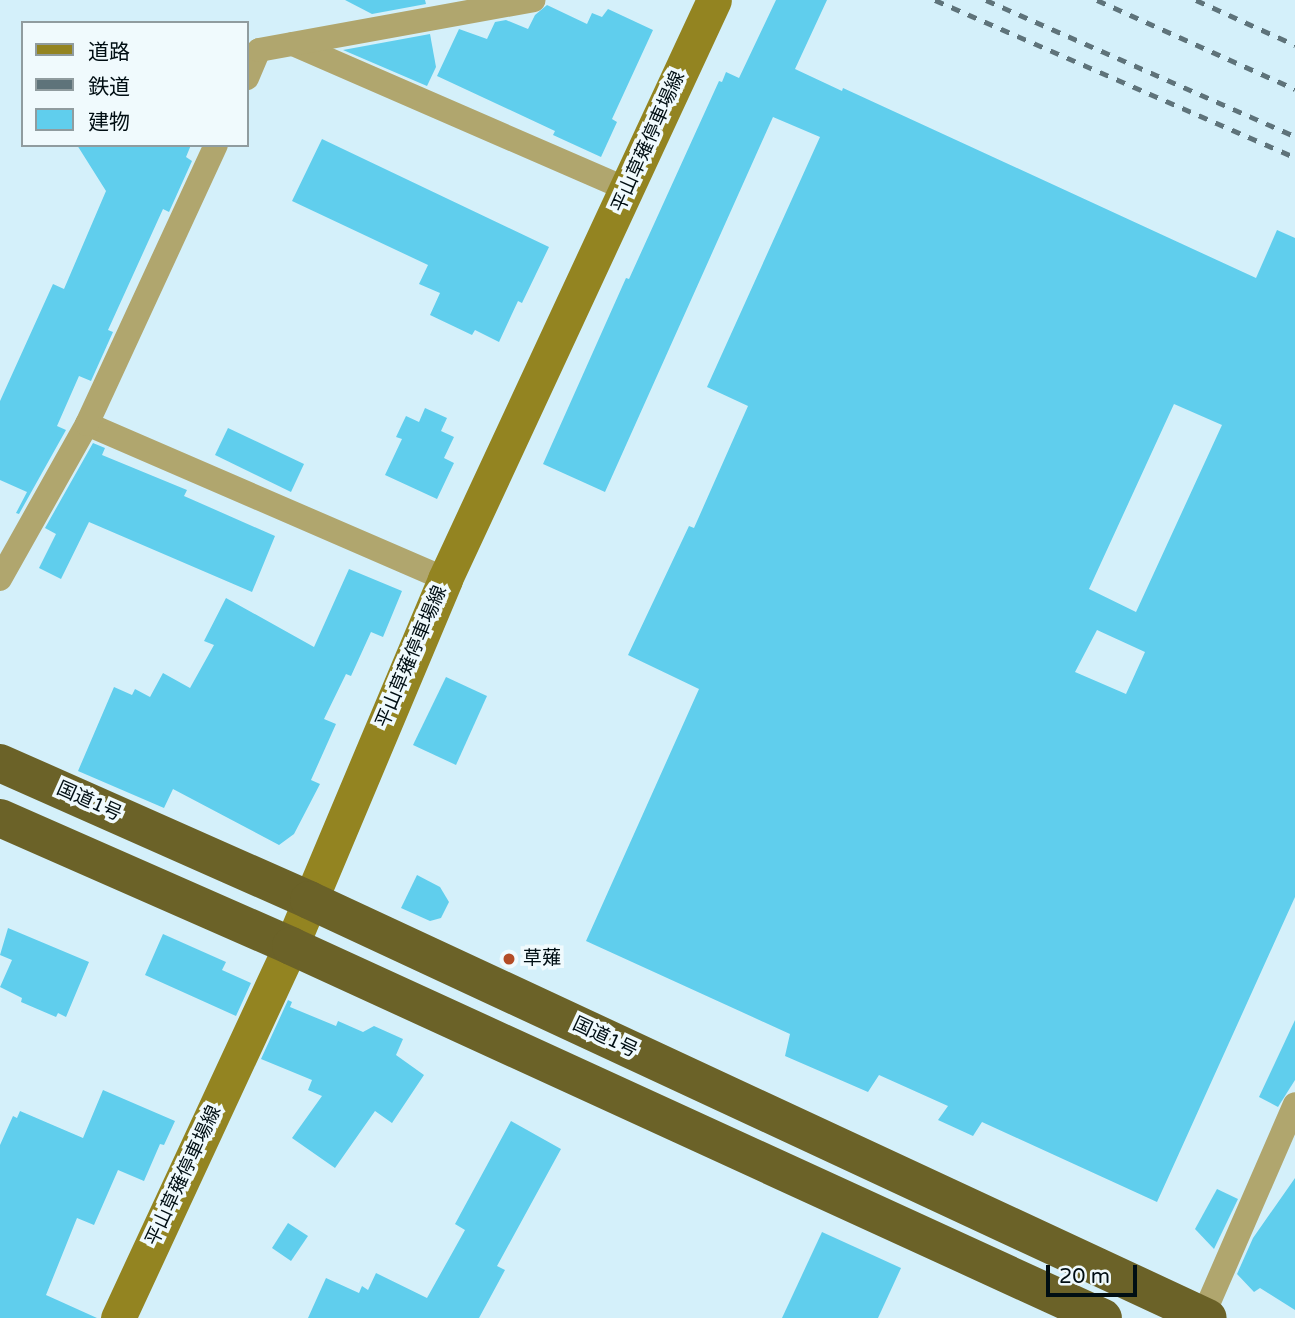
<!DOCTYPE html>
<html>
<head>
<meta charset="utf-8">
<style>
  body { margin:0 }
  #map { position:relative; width:1295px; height:1318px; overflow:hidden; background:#d4f0fa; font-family:"Varela Round","Noto Sans JP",sans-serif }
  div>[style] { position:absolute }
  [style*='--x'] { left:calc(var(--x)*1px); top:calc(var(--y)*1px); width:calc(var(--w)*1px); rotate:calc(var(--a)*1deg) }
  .building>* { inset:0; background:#60ceed }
  .minor>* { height:24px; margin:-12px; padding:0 12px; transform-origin:12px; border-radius:12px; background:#b0a66e }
  .secondary>* { height:35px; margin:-17.5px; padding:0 17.5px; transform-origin:17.5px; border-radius:17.5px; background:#938421 }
  .trunk>* { height:38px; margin:-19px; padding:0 19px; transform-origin:19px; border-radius:19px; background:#6b6228 }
  .rail>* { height:5px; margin-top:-2.5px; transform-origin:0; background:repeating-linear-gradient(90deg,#5e737a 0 9px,transparent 0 18px) }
  .dots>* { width:19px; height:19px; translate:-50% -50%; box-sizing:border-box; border:4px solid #f0fafd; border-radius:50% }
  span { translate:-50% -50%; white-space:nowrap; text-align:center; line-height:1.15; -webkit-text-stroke:7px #f0fafd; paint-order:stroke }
  .street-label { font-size:19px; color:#000e13 }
  .poi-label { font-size:19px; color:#000e13 }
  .left { translate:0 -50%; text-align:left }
  .legend { position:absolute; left:21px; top:21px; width:228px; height:126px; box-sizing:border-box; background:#f0fafd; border:2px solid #909c9f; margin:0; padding:9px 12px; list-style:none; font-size:21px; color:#000e13 }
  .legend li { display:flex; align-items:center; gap:14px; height:35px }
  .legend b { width:35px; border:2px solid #909c9f }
  .scale { position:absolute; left:1046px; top:1265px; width:91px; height:32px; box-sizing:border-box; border:4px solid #000e13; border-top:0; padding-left:9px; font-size:21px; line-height:24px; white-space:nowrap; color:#000e13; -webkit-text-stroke:5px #f0fafd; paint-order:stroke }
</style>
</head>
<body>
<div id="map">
  <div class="building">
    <i style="clip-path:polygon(345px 0,425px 0,426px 4px,372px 14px)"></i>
    <i style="clip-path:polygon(evenodd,776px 0,827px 0,795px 69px,842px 91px,843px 88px,1256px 278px,1277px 230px,1295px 238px,1295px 897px,1157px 1202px,982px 1122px,973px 1136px,938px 1120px,948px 1106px,879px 1075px,868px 1092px,785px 1056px,790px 1034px,586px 941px,699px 689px,628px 655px,689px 526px,694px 528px,748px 406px,707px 387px,820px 137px,773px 117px,605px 492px,543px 464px,626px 278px,629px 279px,719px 81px,722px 82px,726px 72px,739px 78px,776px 0,1174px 404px,1222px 425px,1136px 612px,1089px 589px,1174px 404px,776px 0,1097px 630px,1145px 652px,1126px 694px,1075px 672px,1097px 630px)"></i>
    <i style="clip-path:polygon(547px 5px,587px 24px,592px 13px,602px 17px,608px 9px,653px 30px,612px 119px,617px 122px,601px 157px,553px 135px,555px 131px,437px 76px,459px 29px,487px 39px,495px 22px,506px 20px,528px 29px,535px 15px)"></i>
    <i style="clip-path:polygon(430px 34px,436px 67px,427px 86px,343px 50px)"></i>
    <i style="clip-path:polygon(322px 139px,549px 247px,522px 303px,518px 301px,499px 342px,475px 330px,472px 335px,430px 315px,440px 293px,419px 284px,428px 265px,292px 201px)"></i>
    <i style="clip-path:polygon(77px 145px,191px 145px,186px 157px,192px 161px,169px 212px,163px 209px,108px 330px,113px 332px,91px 381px,79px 376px,57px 426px,66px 430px,19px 514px,16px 513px,27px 492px,0 480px,0 401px,53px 284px,64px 289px,106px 191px)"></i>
    <i style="clip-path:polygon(425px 408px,447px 418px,441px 431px,454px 437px,444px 458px,454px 463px,437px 499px,385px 475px,402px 439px,396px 437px,406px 416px,419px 422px)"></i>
    <i style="clip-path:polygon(228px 428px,304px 464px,291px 492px,215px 455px)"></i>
    <i style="clip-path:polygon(93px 443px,105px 448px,102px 455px,187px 490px,184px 496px,275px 536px,252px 592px,89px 522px,61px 579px,39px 568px,56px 534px,45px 528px)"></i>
    <i style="clip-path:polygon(349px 569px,402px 591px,383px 637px,371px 632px,351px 676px,346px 674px,324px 719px,336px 724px,311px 780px,320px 784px,294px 834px,279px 845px,173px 789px,164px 808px,78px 771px,114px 687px,132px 695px,135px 689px,150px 697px,163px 673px,190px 688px,214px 645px,204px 641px,226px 598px,314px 647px)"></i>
    <i style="clip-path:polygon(446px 677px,487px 696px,456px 765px,413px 745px)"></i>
    <i style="clip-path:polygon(417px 875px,440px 887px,449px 902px,441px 918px,430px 921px,401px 908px)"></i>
    <i style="clip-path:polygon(8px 928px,89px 962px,66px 1017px,58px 1013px,56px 1017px,21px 1002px,22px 998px,0 987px,12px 960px,0 955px)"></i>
    <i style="clip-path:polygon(163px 934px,226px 962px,222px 970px,251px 983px,236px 1016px,145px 975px)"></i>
    <i style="clip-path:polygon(288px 1000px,292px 1002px,290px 1007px,336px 1026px,338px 1021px,363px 1032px,374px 1026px,403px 1039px,396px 1055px,424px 1075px,392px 1123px,375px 1111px,335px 1168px,292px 1138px,322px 1096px,308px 1090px,312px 1080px,261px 1059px)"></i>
    <i style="clip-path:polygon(1295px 1020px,1295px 1080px,1278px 1107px,1259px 1097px)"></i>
    <i style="clip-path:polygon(103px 1090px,175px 1121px,164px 1145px,160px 1144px,144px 1181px,118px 1170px,94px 1225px,77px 1218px,46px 1295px,97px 1318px,0 1318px,0 1145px,13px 1116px,17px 1118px,20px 1111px,83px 1138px)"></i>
    <i style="clip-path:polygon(511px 1121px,561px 1149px,497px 1266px,505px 1270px,479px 1318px,308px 1318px,326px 1278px,359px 1293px,362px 1286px,368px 1290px,376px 1273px,427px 1298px,465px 1230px,455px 1224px)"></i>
    <i style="clip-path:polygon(1295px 1178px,1295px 1310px,1260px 1288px,1254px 1292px,1237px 1274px,1253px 1238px)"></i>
    <i style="clip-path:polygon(1217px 1189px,1238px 1199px,1214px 1249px,1195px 1229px)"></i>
    <i style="clip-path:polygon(288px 1223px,308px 1236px,291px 1261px,272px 1248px)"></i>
    <i style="clip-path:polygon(822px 1232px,901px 1268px,878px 1318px,782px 1318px)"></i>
  </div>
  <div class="minor">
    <i style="--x:293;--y:44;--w:365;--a:23.5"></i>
    <i style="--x:247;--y:78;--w:30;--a:-67"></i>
    <i style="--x:259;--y:50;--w:279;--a:-10.3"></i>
    <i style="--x:87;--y:424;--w:390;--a:23.4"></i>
    <i style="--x:0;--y:579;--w:178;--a:-60.7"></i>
    <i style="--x:87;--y:424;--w:307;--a:-65.2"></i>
    <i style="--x:1202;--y:1318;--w:233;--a:-66.5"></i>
  </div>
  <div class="secondary">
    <i style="--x:118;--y:1318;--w:410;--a:-65.1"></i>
    <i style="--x:291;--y:946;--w:398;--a:-67.2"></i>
    <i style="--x:445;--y:579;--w:638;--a:-65.08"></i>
  </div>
  <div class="trunk">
    <i style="--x:0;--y:763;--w:338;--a:23.9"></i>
    <i style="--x:309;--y:900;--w:991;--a:24.94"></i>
    <i style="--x:0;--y:818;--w:318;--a:23.7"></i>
    <i style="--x:291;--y:946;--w:893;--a:24.61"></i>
  </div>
  <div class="rail">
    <i style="--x:935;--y:0;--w:393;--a:23.6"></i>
    <i style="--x:986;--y:0;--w:338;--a:23.8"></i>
    <i style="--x:1097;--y:0;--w:217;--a:24.2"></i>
    <i style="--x:1196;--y:0;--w:109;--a:24.4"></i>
  </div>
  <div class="dots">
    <i style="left:509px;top:959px;background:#b34c26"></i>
  </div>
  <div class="street-label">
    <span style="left:649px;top:142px;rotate:-66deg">平山草薙停車場線</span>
    <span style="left:412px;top:657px;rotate:-67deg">平山草薙停車場線</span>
    <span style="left:89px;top:802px;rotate:24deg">国道1号</span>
    <span style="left:605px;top:1038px;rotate:25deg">国道1号</span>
    <span style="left:184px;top:1176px;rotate:-65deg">平山草薙停車場線</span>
  </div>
  <div class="poi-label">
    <span class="left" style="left:523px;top:959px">草薙</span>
  </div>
  <ul class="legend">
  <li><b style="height:9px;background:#938421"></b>道路</li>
  <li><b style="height:9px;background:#5e737a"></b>鉄道</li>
  <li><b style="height:19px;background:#60ceed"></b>建物</li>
  </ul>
  <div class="scale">20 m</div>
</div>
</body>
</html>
